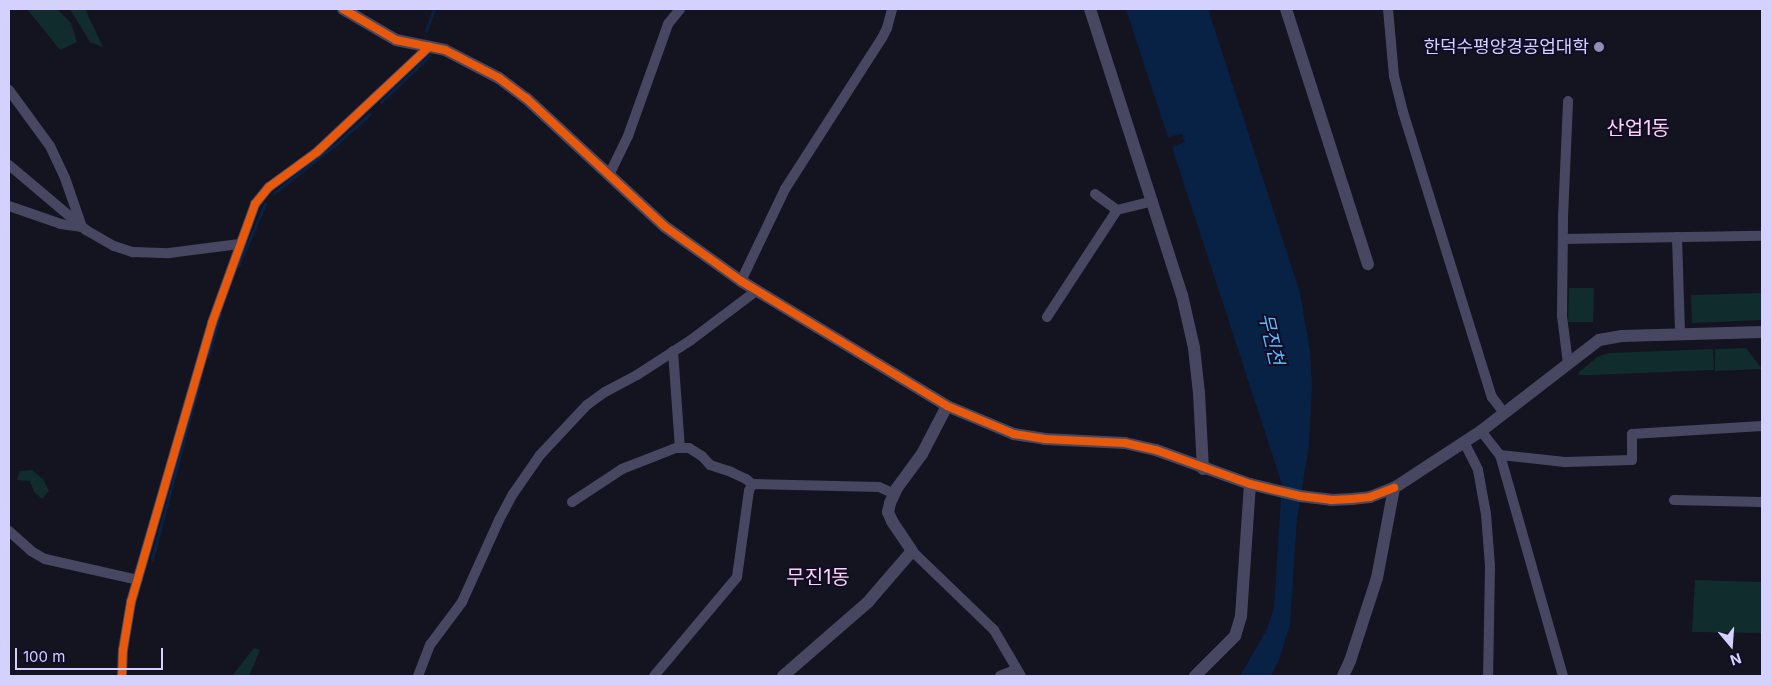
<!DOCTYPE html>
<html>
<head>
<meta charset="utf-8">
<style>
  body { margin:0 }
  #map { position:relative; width:1771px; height:685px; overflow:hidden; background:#141320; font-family:Inter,"Noto Sans KR",sans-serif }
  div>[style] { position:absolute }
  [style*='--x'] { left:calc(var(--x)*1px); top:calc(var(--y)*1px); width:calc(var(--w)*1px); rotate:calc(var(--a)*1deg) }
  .green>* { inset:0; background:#102c2c }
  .water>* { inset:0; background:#082246 }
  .stream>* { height:3px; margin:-1.5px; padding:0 1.5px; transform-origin:1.5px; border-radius:1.5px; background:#082246 }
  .minor>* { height:10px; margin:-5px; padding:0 5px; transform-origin:5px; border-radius:5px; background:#474761 }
  .tertiary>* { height:12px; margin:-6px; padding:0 6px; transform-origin:6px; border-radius:6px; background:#474761 }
  .cycleway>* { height:8px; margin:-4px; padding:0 4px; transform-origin:4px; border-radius:4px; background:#e8590c }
  .dots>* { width:14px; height:14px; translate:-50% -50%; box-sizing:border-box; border:2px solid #100d26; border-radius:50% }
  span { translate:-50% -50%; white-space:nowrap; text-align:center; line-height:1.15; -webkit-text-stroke:4px #100d26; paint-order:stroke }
  .poi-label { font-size:18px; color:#d5d1ff }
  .right { translate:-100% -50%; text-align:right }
  .water-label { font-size:19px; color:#5fbcff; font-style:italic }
  .quarter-label { font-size:20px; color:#ffd3f1 }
  .frame { position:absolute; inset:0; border:10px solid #d5d1ff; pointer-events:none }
  .north { position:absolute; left:1706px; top:620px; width:50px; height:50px; -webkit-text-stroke:4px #100d26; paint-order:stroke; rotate:162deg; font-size:14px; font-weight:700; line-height:20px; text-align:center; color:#d5d1ff }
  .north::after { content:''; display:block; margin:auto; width:18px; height:22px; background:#d5d1ff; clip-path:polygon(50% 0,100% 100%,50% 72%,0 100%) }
  .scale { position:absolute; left:15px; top:648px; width:148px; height:22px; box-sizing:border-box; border:2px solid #d5d1ff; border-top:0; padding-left:6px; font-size:15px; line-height:18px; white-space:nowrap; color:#d5d1ff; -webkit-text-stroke:4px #100d26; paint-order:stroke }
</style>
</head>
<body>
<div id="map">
  <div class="green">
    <i style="clip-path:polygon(27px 9px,57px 9px,71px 23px,77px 42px,60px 50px)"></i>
    <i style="clip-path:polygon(70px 9px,85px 9px,103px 47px,90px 42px)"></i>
    <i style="clip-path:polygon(1569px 288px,1594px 288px,1593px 322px,1568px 322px)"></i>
    <i style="clip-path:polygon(1762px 293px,1762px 320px,1692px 323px,1691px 295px)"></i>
    <i style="clip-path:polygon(1746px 348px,1762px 369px,1715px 371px,1715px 349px)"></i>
    <i style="clip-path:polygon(1713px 349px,1714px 370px,1593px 375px,1579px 375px,1578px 373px,1597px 357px,1609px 353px)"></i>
    <i style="clip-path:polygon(32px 470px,43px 479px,49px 491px,42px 499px,34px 492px,30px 481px,17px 480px,20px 471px)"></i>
    <i style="clip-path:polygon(1695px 580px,1762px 582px,1762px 633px,1692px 632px)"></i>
    <i style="clip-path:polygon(254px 648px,260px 650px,249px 676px,232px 676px)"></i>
  </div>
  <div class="water">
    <i style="clip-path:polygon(1126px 9px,1208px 9px,1300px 293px,1310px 351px,1312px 386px,1309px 445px,1297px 519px,1290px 624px,1279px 660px,1271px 676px,1240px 676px,1267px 629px,1274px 608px,1282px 484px,1172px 147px,1185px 142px,1182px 134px,1168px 137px)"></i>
  </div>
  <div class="stream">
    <i style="--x:426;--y:31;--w:23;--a:-70"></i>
    <i style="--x:381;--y:102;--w:68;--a:-43.8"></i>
    <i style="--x:274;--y:193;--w:79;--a:-38.3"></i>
    <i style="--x:336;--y:144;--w:45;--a:-41.4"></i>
    <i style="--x:238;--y:266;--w:68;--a:-66.5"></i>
    <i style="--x:208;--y:356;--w:44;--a:-74.1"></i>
    <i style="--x:152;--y:559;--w:182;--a:-75"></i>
  </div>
  <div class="minor">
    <i style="--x:1388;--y:9;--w:67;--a:84.9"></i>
    <i style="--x:1394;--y:76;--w:37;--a:76"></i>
    <i style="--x:1403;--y:112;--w:299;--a:72.7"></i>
    <i style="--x:1492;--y:397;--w:20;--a:53"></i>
    <i style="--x:9;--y:90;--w:69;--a:53.8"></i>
    <i style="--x:50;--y:146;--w:35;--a:65"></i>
    <i style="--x:65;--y:178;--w:52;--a:70.9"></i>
    <i style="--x:82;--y:227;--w:21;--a:-172"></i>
    <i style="--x:61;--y:224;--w:55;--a:-160.9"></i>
    <i style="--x:9;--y:165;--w:101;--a:40.2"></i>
    <i style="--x:86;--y:230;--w:32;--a:30"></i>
    <i style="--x:114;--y:246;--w:20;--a:18"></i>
    <i style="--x:133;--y:252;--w:36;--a:2"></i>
    <i style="--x:169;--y:253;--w:71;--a:-7.3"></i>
    <i style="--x:609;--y:175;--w:43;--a:-64"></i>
    <i style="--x:628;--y:136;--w:119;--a:-70.3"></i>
    <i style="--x:668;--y:24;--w:19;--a:-51"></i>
    <i style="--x:1095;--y:194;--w:27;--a:36"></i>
    <i style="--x:1677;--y:237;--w:97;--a:88.2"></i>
    <i style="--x:1563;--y:239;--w:199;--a:-0.9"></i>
    <i style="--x:741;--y:281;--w:102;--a:-64.4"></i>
    <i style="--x:785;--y:189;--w:179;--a:-57.3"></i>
    <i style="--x:882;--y:38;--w:11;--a:-63"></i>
    <i style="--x:887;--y:28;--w:20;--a:-75"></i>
    <i style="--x:1047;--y:317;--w:128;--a:-56.8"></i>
    <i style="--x:1117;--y:210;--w:37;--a:-14"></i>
    <i style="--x:673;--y:351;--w:97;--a:85.9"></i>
    <i style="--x:1568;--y:363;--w:47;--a:-97.3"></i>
    <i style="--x:1562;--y:316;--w:99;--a:-89.4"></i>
    <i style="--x:1563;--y:217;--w:116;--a:-87.5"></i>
    <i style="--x:1481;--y:431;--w:31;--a:52"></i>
    <i style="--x:1500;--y:455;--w:230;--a:74.1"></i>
    <i style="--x:1464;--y:442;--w:31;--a:63"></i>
    <i style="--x:1478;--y:470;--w:45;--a:79.7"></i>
    <i style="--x:1486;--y:514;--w:52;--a:85.6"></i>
    <i style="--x:1490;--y:566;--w:110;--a:91"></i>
    <i style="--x:1500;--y:455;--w:65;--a:6.1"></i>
    <i style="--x:1565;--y:462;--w:67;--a:-1.7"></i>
    <i style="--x:1632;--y:460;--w:26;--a:-90"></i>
    <i style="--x:1632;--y:434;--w:130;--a:-3.5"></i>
    <i style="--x:1674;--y:500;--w:88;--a:1.3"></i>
    <i style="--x:572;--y:502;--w:60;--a:-33.4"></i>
    <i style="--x:622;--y:469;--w:58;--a:-21.3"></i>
    <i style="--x:676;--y:448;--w:13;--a:0"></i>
    <i style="--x:689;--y:448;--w:15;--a:32"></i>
    <i style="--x:702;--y:456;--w:12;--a:48"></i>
    <i style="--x:710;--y:465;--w:22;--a:18"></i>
    <i style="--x:731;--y:472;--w:17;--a:25"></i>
    <i style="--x:746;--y:479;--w:8;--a:40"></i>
    <i style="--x:9;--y:531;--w:30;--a:42"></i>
    <i style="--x:31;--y:551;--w:16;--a:30"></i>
    <i style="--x:45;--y:559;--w:95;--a:12.7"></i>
    <i style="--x:912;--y:551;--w:114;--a:43.9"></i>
    <i style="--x:994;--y:630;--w:53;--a:59.6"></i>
    <i style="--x:122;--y:676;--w:26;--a:-88"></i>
    <i style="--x:123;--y:650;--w:49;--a:-80.5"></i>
    <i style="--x:131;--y:602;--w:291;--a:-73.8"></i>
    <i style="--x:212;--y:323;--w:127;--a:-70.1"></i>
    <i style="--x:255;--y:204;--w:22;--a:-51"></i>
    <i style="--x:269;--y:187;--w:59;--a:-36.1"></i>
    <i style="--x:317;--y:152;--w:154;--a:-43.2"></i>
    <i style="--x:418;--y:676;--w:33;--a:-69"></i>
    <i style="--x:430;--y:645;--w:54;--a:-53.3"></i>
    <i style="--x:462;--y:602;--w:90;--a:-65.7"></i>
    <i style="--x:499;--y:520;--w:30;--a:-62"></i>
    <i style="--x:513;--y:494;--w:47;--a:-55.3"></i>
    <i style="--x:540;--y:455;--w:69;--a:-46.8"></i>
    <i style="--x:587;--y:405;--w:22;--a:-36"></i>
    <i style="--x:605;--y:392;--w:36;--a:-28"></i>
    <i style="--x:637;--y:375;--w:64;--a:-32.9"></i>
    <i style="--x:691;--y:340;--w:81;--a:-37"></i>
    <i style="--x:654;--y:676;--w:129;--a:-50"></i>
    <i style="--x:737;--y:577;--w:87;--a:-82.1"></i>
    <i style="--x:749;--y:491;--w:8;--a:-67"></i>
    <i style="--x:752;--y:484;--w:127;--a:1.4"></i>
    <i style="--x:879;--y:487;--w:17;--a:24"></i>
    <i style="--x:1000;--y:676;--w:18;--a:-22"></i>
  </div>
  <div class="tertiary">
    <i style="--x:343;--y:9;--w:61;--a:30.3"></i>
    <i style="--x:396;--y:40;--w:50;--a:11.5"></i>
    <i style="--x:445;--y:50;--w:61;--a:27.4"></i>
    <i style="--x:499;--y:78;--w:34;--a:37"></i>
    <i style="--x:526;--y:98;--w:188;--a:42.8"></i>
    <i style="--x:664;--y:226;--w:95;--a:35.5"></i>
    <i style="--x:741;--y:281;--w:241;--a:31.2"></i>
    <i style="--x:947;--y:406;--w:73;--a:22.7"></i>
    <i style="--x:1014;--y:434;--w:30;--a:9"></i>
    <i style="--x:1044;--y:439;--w:81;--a:2.8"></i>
    <i style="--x:1125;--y:443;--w:32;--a:13"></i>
    <i style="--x:1156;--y:450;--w:100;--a:19.9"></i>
    <i style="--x:1250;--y:484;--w:51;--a:13.5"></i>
    <i style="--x:1300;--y:496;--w:31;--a:7"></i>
    <i style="--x:1331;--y:500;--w:21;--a:-3"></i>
    <i style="--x:1352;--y:499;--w:18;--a:-6"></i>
    <i style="--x:1370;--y:497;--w:26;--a:-21"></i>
    <i style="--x:1090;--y:9;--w:300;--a:72.2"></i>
    <i style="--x:1182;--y:295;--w:54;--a:77.2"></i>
    <i style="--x:1194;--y:348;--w:45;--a:83.7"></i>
    <i style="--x:1199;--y:393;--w:76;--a:87"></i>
    <i style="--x:1286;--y:9;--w:268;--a:72.2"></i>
    <i style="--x:783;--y:676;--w:113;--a:-41"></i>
    <i style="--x:868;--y:602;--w:67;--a:-49.2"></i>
    <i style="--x:912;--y:551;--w:36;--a:-124"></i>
    <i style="--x:892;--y:521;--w:10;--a:-114"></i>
    <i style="--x:888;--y:512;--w:9;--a:-77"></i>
    <i style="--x:890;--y:503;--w:17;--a:-65"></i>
    <i style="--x:897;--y:488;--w:42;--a:-53.7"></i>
    <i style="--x:922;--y:454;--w:54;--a:-62.5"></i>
    <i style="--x:1195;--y:676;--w:57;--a:-45"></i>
    <i style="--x:1235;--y:636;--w:21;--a:-73"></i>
    <i style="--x:1241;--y:616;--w:132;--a:-86.1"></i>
    <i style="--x:1343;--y:676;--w:17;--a:-65"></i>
    <i style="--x:1350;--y:661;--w:87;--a:-72"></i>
    <i style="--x:1377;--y:578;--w:92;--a:-79.3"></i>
    <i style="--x:1394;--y:488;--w:104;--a:-33.2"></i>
    <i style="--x:1481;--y:431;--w:149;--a:-37.6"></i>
    <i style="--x:1599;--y:340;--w:23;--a:-10"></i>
    <i style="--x:1622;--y:336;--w:140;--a:-1.6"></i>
  </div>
  <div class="cycleway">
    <i style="--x:343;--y:9;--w:61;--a:30.3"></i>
    <i style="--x:396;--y:40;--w:50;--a:11.5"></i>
    <i style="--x:445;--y:50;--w:61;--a:27.4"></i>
    <i style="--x:499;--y:78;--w:34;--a:37"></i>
    <i style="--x:526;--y:98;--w:188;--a:42.8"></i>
    <i style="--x:664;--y:226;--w:95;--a:35.5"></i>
    <i style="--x:741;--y:281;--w:241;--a:31.2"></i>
    <i style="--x:947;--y:406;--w:73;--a:22.7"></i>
    <i style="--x:1014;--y:434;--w:30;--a:9"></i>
    <i style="--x:1044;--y:439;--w:81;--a:2.8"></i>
    <i style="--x:1125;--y:443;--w:32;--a:13"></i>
    <i style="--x:1156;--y:450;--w:100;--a:19.9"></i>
    <i style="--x:1250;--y:484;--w:51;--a:13.5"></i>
    <i style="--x:1300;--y:496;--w:31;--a:7"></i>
    <i style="--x:1331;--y:500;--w:21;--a:-3"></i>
    <i style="--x:1352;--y:499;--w:18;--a:-6"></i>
    <i style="--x:1370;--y:497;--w:26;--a:-21"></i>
    <i style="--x:122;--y:676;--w:26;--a:-88"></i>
    <i style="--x:123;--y:650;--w:49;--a:-80.5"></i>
    <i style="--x:131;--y:602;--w:291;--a:-73.8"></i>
    <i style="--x:212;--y:323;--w:127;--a:-70.1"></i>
    <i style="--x:255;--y:204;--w:22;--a:-51"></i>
    <i style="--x:269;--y:187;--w:59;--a:-36.1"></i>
    <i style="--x:317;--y:152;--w:154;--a:-43.2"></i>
  </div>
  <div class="dots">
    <i style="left:1599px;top:47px;background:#918eb1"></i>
  </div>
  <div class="poi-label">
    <span class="right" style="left:1589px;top:47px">한덕수평양경공업대학</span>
  </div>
  <div class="water-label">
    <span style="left:1271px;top:339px;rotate:77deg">무진천</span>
  </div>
  <div class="quarter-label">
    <span style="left:1638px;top:128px">산업1동</span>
    <span style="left:818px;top:577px">무진1동</span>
  </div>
  <div class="frame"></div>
  <div class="north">N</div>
  <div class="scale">100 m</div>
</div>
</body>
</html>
